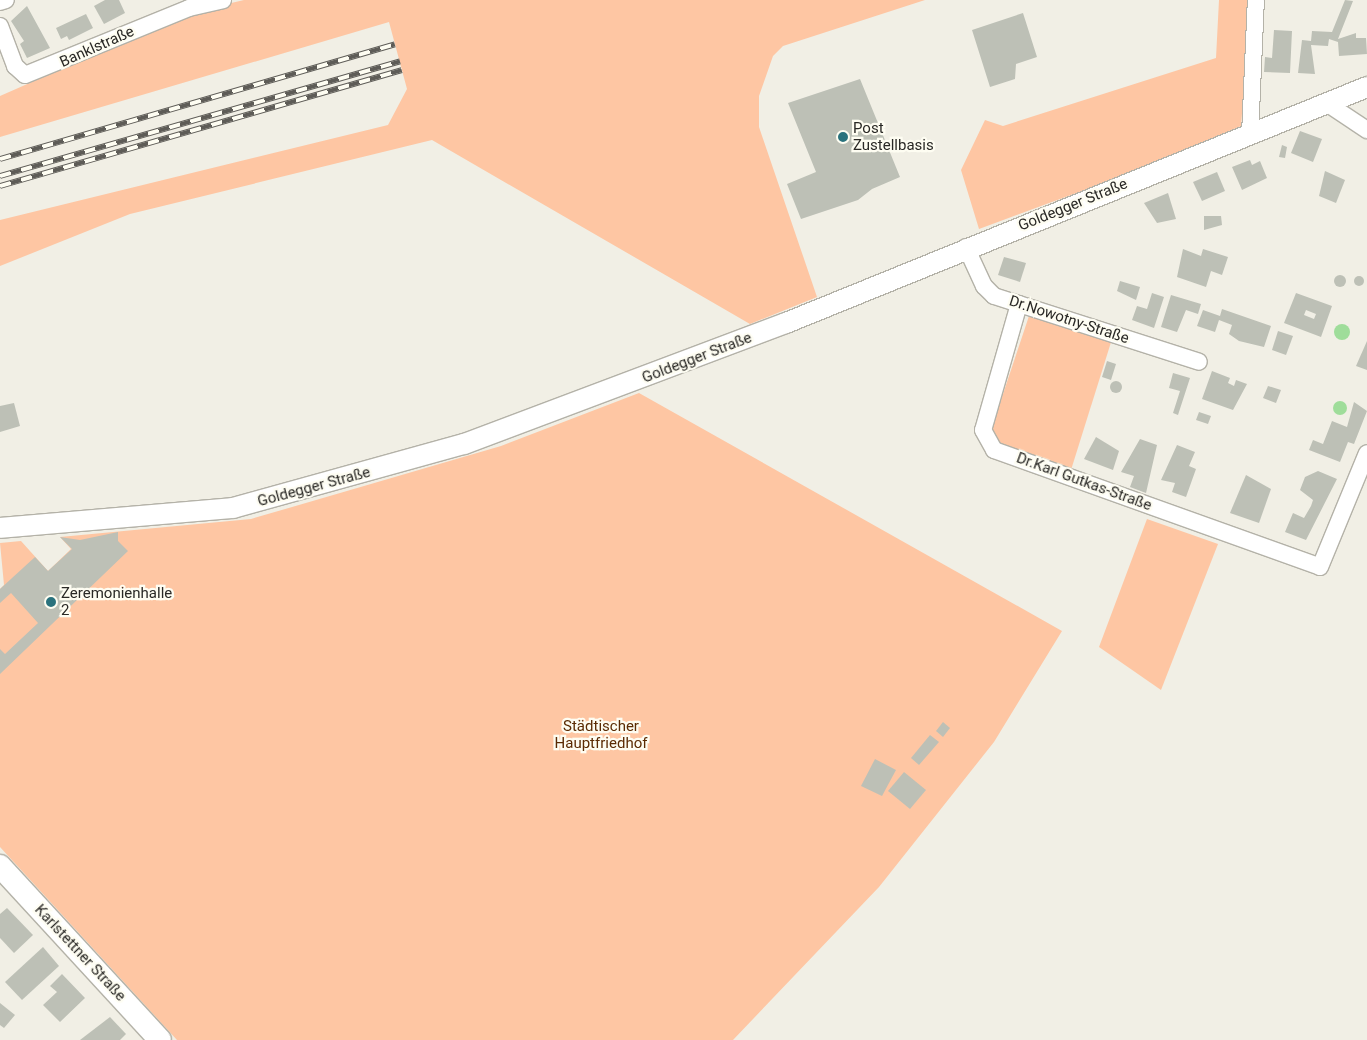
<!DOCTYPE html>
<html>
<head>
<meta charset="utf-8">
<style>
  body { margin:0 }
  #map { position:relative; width:1367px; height:1040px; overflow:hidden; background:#f1efe5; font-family:Roboto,sans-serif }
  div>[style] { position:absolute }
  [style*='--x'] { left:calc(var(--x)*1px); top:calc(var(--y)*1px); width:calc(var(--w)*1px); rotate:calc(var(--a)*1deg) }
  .green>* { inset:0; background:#fec6a3 }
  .water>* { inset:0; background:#9fdd9a }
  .round { border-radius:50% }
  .building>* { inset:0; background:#bdc0b6 }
  .roads { filter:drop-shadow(1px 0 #b4b2a8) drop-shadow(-1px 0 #b4b2a8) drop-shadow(0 1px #b4b2a8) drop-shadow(0 -1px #b4b2a8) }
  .minor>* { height:16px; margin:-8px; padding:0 8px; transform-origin:8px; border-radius:8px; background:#fff }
  .tertiary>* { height:20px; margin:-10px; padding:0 10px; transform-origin:10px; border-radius:10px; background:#fff }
  .secondary>* { height:22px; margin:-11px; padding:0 11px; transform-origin:11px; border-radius:11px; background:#fff }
  .rail>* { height:5.5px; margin-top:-2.75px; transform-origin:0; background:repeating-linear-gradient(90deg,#fefdf2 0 11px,#5e5c57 0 22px); box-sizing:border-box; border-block:1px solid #5e5c57 }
  .dots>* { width:14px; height:14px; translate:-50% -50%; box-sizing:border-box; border:2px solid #fefdf2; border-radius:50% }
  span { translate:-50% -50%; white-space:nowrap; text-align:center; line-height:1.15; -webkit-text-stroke:4.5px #fefdf2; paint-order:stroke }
  .street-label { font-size:15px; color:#292825 }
  .poi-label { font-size:15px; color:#292825 }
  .left { translate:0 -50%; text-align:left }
  .park-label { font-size:15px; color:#5b2b03 }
</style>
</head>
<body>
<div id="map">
  <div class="green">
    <i style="clip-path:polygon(244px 0,925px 0,783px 46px,773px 56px,759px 96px,759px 127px,817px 297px,750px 324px,432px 140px,130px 214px,0 266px,0 220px,388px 125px,407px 89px,389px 22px,0 137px,0 96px,189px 13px)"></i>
    <i style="clip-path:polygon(1219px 0,1251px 0,1241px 126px,1117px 178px,979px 229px,961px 170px,985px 120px,1003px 126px,1216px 58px)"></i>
    <i style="clip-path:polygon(1030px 313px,1112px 339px,1071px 470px,998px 443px,991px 430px)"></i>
    <i style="clip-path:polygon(639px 393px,1062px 631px,994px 742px,879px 887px,733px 1040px,177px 1040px,0 847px,0 589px,4px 585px,0 543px,21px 541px,48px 571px,71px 549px,60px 537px,251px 519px,501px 446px)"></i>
    <i style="clip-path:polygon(1147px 519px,1218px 544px,1161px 690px,1099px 647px)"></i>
  </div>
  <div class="water">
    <i class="round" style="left:1334px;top:324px;width:16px;height:16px"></i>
    <i class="round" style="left:1333px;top:401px;width:14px;height:14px"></i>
  </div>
  <div class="building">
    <i style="clip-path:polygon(105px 0,119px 0,125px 13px,104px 24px,94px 6px)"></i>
    <i style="clip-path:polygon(1345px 0,1353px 1px,1338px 39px,1356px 33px,1356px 38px,1366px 38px,1367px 54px,1339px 56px,1338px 42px,1329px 39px,1328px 46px,1311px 45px,1315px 74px,1298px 73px,1302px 40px,1311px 41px,1312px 31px,1332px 32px)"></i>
    <i style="clip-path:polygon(27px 6px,50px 48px,27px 58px,20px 44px,24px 41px,11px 21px)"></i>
    <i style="clip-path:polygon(1023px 13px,1037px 57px,1016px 64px,1015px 79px,990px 87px,972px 30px)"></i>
    <i style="clip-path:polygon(86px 14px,93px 28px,69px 40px,67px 36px,61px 39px,56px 28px)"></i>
    <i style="clip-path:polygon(1274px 30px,1292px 31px,1290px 73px,1264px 72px,1265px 57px,1272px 58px)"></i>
    <i style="clip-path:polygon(860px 79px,900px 177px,872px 189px,858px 200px,801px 219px,787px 184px,816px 172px,788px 103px)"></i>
    <i style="clip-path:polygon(1300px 131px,1322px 139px,1313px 162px,1291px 153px)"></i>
    <i style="clip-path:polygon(1282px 145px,1287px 147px,1285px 158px,1279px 157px)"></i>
    <i style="clip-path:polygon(1250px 160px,1252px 165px,1260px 161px,1267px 178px,1242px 190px,1232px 167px)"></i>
    <i style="clip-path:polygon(1325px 171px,1345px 180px,1336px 203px,1319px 196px)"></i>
    <i style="clip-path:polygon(1217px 172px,1225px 191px,1202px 201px,1193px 182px)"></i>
    <i style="clip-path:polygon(1168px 193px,1176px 219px,1157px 223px,1144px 203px)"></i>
    <i style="clip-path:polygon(1204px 216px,1221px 216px,1222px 225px,1204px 230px)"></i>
    <i style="clip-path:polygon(1183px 249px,1201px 256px,1203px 249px,1228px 257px,1222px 275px,1211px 271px,1206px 287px,1177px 277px)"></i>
    <i style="clip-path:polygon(1004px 257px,1026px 263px,1020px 282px,998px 275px)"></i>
    <i class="round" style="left:1334px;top:275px;width:12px;height:12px"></i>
    <i class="round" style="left:1354px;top:276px;width:10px;height:10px"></i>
    <i style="clip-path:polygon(1120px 281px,1140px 287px,1136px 300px,1117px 291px)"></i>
    <i style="clip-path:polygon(1152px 293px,1164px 297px,1154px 328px,1132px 320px,1137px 306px,1147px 309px)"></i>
    <i style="clip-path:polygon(evenodd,1296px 293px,1332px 306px,1321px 337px,1284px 323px,1296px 293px,1306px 310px,1316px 314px,1314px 319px,1304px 315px,1306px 310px)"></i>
    <i style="clip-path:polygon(1171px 295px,1201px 304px,1198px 314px,1186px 310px,1177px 332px,1161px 327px)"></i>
    <i style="clip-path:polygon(1222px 309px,1271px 326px,1264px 347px,1239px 341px,1229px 334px,1232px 325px,1219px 320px,1215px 332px,1197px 326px,1203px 310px,1220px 316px)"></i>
    <i style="clip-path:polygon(1278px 331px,1293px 336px,1286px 355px,1272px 350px)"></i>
    <i style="clip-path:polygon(1367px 341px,1367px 370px,1356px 366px)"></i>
    <i style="clip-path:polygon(1107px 361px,1116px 364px,1111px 380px,1102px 377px)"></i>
    <i style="clip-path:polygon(1212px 371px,1230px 378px,1228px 383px,1234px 386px,1236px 380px,1247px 384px,1233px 410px,1202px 399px)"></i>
    <i style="clip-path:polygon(1173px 373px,1190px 378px,1178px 415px,1173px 413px,1180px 391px,1169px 388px)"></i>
    <i class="round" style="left:1110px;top:381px;width:12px;height:12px"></i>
    <i style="clip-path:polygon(1268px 386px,1281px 390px,1276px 403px,1263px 398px)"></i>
    <i style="clip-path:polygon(1354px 402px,1367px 411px,1354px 444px,1348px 442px,1340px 462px,1309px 450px,1313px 440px,1323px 444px,1332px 421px,1347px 427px)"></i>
    <i style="clip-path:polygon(14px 403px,20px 426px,0 432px,0 406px)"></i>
    <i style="clip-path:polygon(1199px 412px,1211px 416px,1208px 424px,1196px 420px)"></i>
    <i style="clip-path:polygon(1096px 437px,1119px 451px,1113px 470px,1084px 459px)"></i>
    <i style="clip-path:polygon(1140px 439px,1157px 445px,1146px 493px,1130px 487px,1134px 476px,1121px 472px)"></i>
    <i style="clip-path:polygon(1177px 445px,1195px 452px,1189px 466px,1196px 469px,1186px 497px,1172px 492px,1175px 483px,1161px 480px)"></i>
    <i style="clip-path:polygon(1318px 471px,1337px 479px,1306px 540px,1285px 532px,1293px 513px,1304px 518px,1311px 506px,1313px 500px,1300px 490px,1305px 477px)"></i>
    <i style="clip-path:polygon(1246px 475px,1271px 489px,1259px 523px,1230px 513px)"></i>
    <i style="clip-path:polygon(118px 532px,118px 541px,128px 551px,0 674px,0 649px,5px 654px,38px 623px,11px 593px,0 603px,0 589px,35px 557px,48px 571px,72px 549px,60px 537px,80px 540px)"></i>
    <i style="clip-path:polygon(943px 722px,950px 728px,943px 737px,936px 731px)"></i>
    <i style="clip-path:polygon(930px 735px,939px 742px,919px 765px,911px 758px)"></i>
    <i style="clip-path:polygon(875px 759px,896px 770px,882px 796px,861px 786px)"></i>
    <i style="clip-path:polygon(904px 772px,926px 790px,910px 809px,888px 791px)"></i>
    <i style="clip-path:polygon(7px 908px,33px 935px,14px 953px,0 938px,0 914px)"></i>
    <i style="clip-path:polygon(43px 947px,59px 966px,22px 1000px,5px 982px)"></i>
    <i style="clip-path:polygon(62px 974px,85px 998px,60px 1022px,43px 1005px,57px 992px,50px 986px)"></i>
    <i style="clip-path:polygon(0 1003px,15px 1015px,4px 1028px,0 1025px)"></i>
    <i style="clip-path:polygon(110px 1017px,126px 1034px,120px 1040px,80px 1040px)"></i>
  </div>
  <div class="roads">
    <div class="minor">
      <i style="--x:0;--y:2;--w:6;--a:-18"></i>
      <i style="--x:0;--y:26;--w:43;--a:69.4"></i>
      <i style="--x:15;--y:66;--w:13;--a:42"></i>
      <i style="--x:25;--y:75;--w:177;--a:-22.2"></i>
      <i style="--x:189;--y:8;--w:35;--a:-13"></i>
      <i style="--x:1328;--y:104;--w:47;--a:33.7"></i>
      <i style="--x:1250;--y:135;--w:135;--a:-87.5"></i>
      <i style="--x:966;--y:247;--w:43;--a:65.2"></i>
      <i style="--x:984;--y:286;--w:14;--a:45"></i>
      <i style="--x:994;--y:296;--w:215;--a:17.8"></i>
      <i style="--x:1019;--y:304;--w:131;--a:105.9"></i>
      <i style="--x:983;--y:430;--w:23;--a:61"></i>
      <i style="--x:994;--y:450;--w:346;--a:19.7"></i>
      <i style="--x:1320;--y:567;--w:123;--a:-67.6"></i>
    </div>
    <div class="tertiary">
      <i style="--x:0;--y:528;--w:234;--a:-4.9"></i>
      <i style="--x:233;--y:508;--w:240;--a:-15.5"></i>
      <i style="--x:464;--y:444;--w:344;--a:-20.6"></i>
      <i style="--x:786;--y:323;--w:627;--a:-22.11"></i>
    </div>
    <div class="secondary">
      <i style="--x:0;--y:866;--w:236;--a:47.4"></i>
    </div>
  </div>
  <div class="rail">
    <i style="--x:0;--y:159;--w:411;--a:-16.2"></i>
    <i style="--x:0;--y:176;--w:416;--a:-16"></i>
    <i style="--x:0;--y:186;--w:418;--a:-16.1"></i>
  </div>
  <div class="dots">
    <i style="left:843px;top:137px;background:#2a727d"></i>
    <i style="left:51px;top:602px;background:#2a727d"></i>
  </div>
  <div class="street-label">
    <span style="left:97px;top:47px;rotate:-24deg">Banklstraße</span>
    <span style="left:1073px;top:205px;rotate:-22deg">Goldegger Straße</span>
    <span style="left:1069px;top:320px;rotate:18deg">Dr.Nowotny-Straße</span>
    <span style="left:697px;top:358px;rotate:-21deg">Goldegger Straße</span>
    <span style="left:1084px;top:482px;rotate:20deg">Dr.Karl Gutkas-Straße</span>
    <span style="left:314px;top:487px;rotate:-15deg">Goldegger Straße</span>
    <span style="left:80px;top:953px;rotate:47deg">Karlstettner Straße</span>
  </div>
  <div class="poi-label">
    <span class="left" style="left:853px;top:137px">Post<br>Zustellbasis</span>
    <span class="left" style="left:61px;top:602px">Zeremonienhalle<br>2</span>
  </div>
  <div class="park-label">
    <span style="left:601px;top:735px">Städtischer<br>Hauptfriedhof</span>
  </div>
</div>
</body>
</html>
